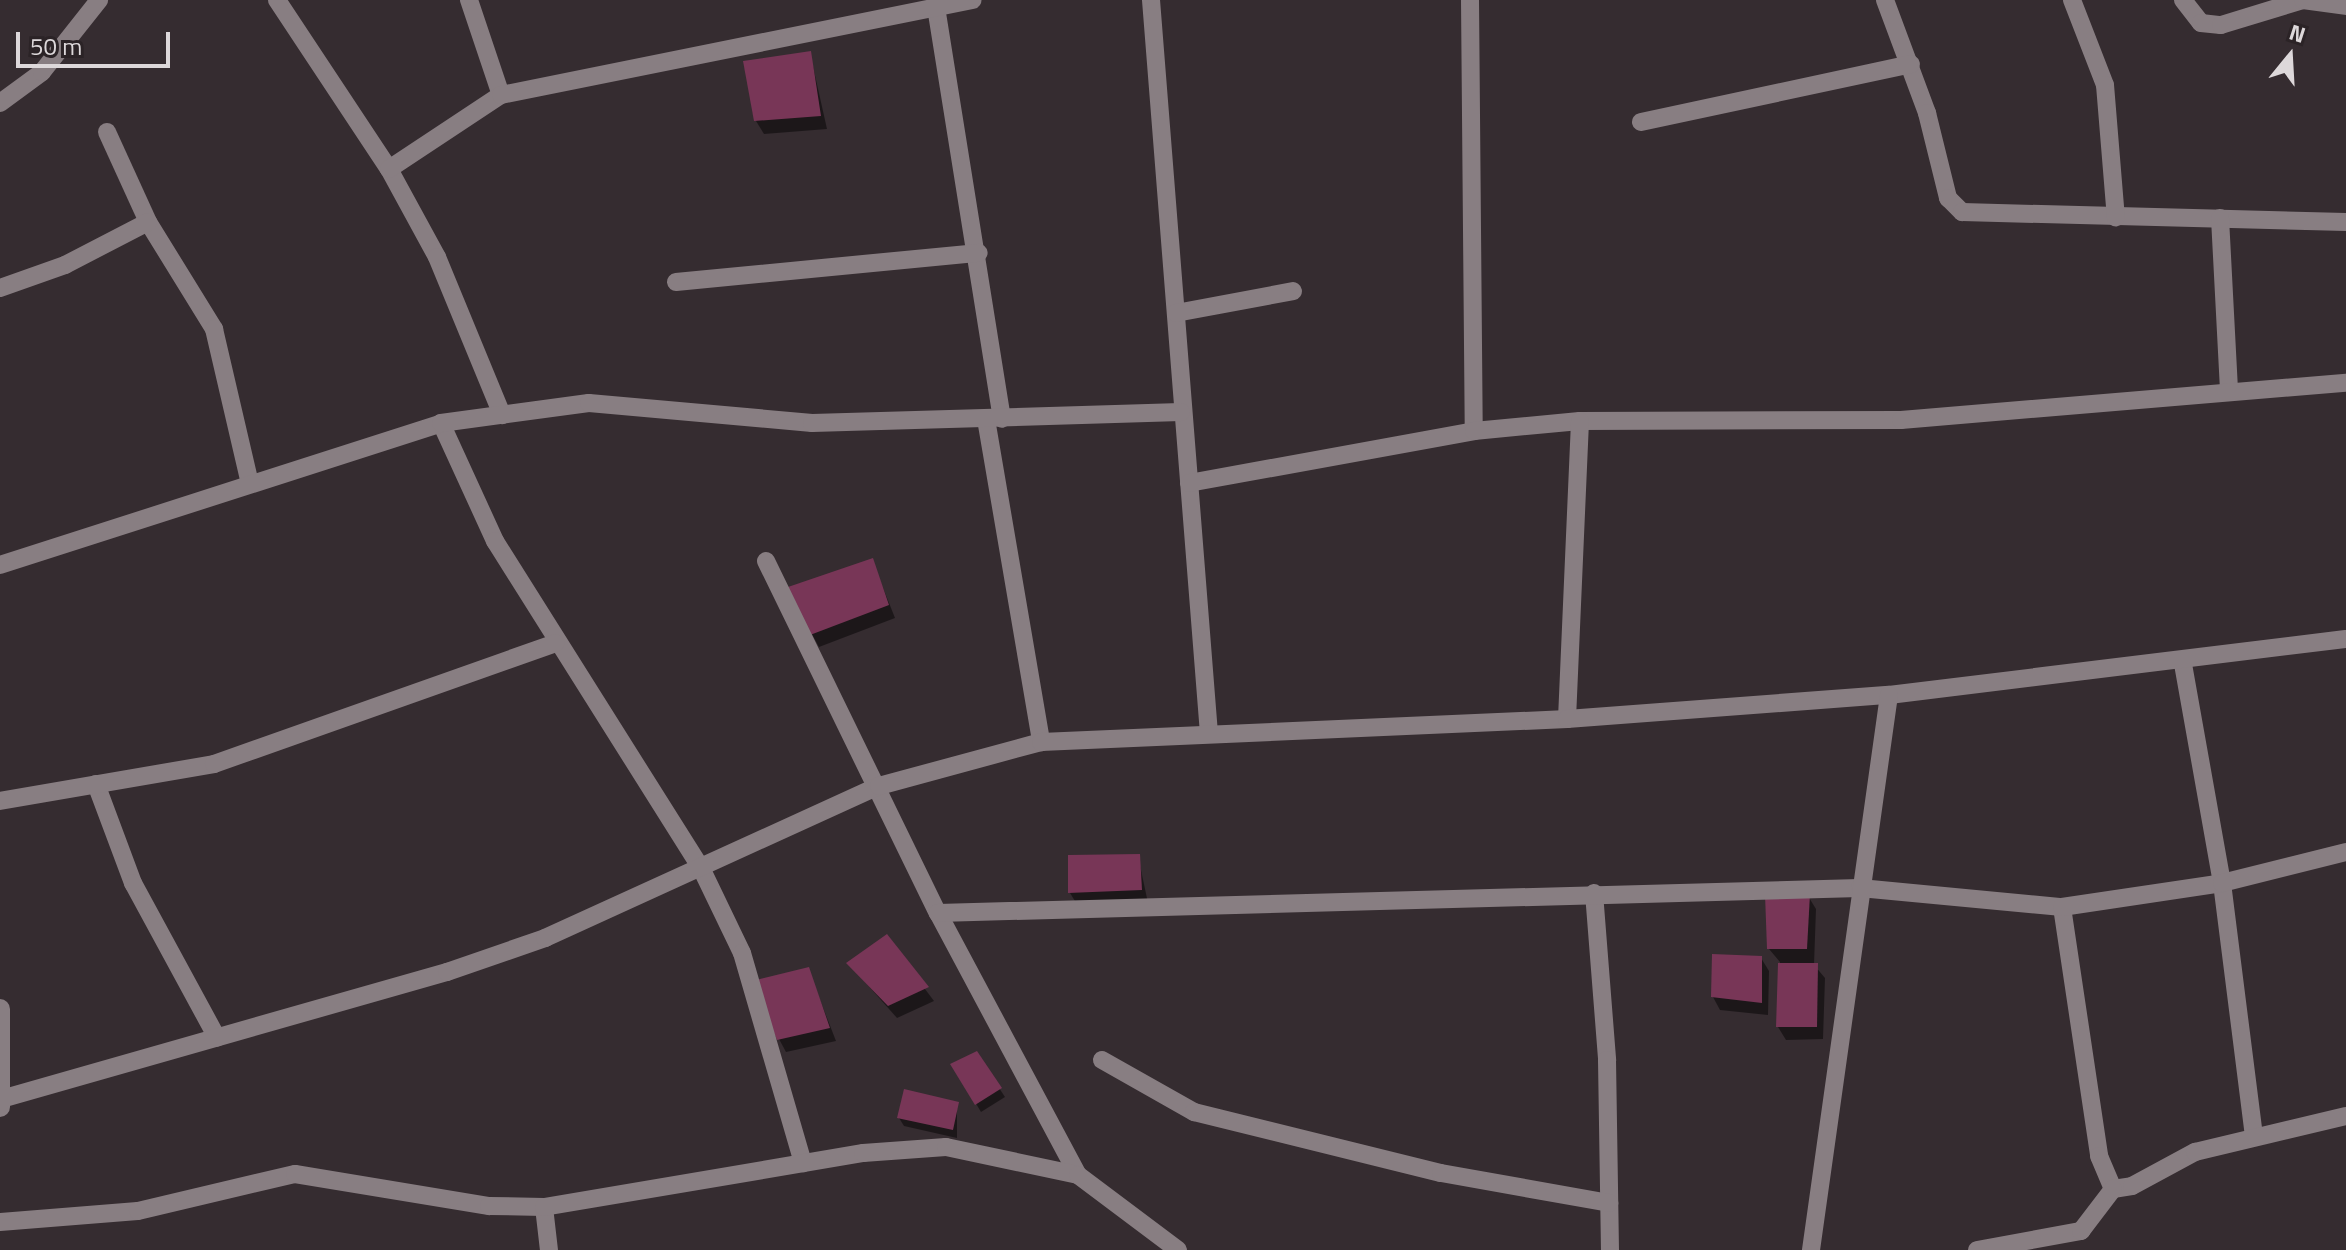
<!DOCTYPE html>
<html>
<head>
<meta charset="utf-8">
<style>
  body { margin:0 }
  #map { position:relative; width:2346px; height:1250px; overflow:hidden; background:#352c30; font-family:"Titillium Web",sans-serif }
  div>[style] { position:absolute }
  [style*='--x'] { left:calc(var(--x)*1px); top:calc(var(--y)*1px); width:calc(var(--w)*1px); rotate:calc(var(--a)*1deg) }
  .shadow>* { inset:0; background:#0007 }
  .building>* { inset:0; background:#783657 }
  .street>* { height:18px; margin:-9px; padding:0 9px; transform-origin:9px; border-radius:9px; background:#887e82 }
  .secondary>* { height:20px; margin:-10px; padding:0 10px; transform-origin:10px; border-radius:10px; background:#887e82 }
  span { translate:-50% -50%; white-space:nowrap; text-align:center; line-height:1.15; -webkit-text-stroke:6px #2b2326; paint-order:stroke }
  .north { position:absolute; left:2250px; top:16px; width:80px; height:80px; -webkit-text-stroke:6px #2b2326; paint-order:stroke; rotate:18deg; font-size:22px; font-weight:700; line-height:32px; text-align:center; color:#ddd8da }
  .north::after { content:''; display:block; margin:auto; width:28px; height:36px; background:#ddd8da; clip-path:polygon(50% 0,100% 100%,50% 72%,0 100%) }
  .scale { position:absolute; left:16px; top:32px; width:154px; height:36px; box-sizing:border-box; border:4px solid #ddd8da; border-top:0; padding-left:10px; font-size:24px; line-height:28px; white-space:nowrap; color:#ddd8da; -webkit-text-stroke:6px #2b2326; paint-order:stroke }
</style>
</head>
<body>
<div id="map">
  <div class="shadow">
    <i style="clip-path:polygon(810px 53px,827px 129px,764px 134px,756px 121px)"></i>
    <i style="clip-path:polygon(872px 560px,895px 618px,819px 647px,812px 634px)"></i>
    <i style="clip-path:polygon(1138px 856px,1148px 903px,1078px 906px,1070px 893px)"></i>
    <i style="clip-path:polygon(1808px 896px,1816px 909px,1814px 965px,1825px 978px,1823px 1039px,1786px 1040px,1778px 1027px,1780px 962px,1769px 949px)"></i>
    <i style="clip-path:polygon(886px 937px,934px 1001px,897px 1018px,849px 964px)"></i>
    <i style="clip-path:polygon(1761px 958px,1769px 971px,1768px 1015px,1720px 1010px,1713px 997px)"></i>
    <i style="clip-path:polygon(808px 969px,836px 1041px,786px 1052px,779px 1039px)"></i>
    <i style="clip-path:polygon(976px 1053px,1005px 1097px,981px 1112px,953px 1065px)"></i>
    <i style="clip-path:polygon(957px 1104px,957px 1138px,904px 1126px,899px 1118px)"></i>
  </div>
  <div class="building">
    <i style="clip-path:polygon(811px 51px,821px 116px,754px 121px,743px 61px)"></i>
    <i style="clip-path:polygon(873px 558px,889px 605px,810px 635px,788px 587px)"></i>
    <i style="clip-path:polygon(1140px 854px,1142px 890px,1068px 893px,1068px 855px)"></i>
    <i style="clip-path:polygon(1765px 894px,1810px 894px,1807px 949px,1767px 949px)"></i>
    <i style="clip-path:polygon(887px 934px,929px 987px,888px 1006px,846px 963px)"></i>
    <i style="clip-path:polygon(1712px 954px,1762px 956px,1762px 1003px,1711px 997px)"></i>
    <i style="clip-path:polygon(1778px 963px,1818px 963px,1817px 1027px,1776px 1027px)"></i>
    <i style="clip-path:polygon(809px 967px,830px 1028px,777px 1040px,752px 981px)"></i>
    <i style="clip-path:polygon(977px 1051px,1002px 1088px,975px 1105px,950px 1064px)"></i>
    <i style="clip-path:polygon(904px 1089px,959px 1102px,953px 1130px,897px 1118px)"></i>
  </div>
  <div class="street">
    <i style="--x:277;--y:0;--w:203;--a:56.5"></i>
    <i style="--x:389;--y:169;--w:100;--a:61.4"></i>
    <i style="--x:437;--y:257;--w:171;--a:67.6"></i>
    <i style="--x:469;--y:0;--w:100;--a:71.4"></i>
    <i style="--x:1151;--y:0;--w:735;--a:85.48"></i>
    <i style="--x:1470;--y:0;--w:431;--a:89.5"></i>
    <i style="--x:1885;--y:0;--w:121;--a:69.6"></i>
    <i style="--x:1927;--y:113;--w:88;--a:76.1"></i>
    <i style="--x:1948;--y:198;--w:20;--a:45"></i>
    <i style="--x:1962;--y:212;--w:384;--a:1.5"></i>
    <i style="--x:2072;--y:0;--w:91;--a:68.8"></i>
    <i style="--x:2105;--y:85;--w:133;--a:85.3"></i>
    <i style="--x:2183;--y:0;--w:29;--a:52"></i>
    <i style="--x:2201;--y:23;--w:20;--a:6"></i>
    <i style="--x:2221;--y:25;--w:86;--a:-17"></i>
    <i style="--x:2303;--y:0;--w:43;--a:7.9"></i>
    <i style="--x:936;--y:7;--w:417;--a:80.9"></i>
    <i style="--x:0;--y:103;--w:52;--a:-36.4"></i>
    <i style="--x:42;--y:72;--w:92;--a:-51.6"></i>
    <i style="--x:1641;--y:122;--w:276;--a:-12.1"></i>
    <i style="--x:107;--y:132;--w:99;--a:65.5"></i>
    <i style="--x:148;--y:222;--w:126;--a:58.3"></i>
    <i style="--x:214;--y:329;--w:159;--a:76.9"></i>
    <i style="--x:389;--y:169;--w:134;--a:-33.5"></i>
    <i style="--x:501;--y:95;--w:481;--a:-11.4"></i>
    <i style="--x:2220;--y:218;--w:171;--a:87"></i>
    <i style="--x:676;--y:282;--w:304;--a:-5.5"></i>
    <i style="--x:0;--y:288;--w:69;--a:-19.5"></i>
    <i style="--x:65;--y:265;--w:93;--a:-27.4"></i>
    <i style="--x:1176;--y:313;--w:119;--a:-10.6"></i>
    <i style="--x:986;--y:419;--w:328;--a:80.3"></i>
    <i style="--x:441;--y:423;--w:130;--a:65.4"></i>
    <i style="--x:495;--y:541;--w:389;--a:57.8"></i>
    <i style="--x:702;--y:870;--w:92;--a:64.3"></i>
    <i style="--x:742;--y:953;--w:219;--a:73.8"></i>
    <i style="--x:1189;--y:483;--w:290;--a:-10.3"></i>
    <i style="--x:1474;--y:431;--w:106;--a:-5.4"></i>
    <i style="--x:1580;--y:421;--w:321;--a:-0.2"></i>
    <i style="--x:1901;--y:420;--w:447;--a:-4.8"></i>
    <i style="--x:766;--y:561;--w:392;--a:64"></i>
    <i style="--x:938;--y:913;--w:297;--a:61.9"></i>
    <i style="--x:0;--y:565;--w:463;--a:-17.8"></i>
    <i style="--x:441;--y:423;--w:149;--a:-7.7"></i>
    <i style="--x:589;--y:403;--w:224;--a:5.1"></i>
    <i style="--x:812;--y:423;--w:369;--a:-1.7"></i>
    <i style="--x:2183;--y:664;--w:222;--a:79.9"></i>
    <i style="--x:2222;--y:883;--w:254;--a:82.8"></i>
    <i style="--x:1567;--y:719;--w:298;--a:-87.5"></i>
    <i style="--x:96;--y:784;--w:106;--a:69.5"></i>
    <i style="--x:133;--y:883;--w:176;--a:61.5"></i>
    <i style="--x:0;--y:801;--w:217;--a:-9.8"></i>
    <i style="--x:214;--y:764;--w:362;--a:-19.5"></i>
    <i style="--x:1594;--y:893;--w:168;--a:85.5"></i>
    <i style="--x:1607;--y:1060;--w:190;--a:89.1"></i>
    <i style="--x:2062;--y:907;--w:252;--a:81.5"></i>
    <i style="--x:2099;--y:1156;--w:36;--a:67"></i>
    <i style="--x:2113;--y:1189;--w:19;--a:-9"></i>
    <i style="--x:2132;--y:1186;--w:72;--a:-28.4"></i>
    <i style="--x:2195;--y:1152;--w:155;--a:-13.4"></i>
    <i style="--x:938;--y:913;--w:922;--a:-1.55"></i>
    <i style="--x:1860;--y:888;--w:203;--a:5.4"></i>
    <i style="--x:2062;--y:907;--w:162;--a:-8.5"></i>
    <i style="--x:2222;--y:883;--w:128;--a:-14"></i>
    <i style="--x:1102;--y:1060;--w:106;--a:29.5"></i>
    <i style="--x:1194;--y:1112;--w:254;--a:13.9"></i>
    <i style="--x:1441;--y:1173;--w:171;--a:10.1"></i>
    <i style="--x:1;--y:1099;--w:464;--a:-15.9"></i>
    <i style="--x:447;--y:972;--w:104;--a:-19.1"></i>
    <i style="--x:545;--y:938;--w:367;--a:-24.5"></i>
    <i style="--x:879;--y:786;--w:168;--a:-15.2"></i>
    <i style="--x:1041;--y:742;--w:527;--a:-2.5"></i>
    <i style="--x:1567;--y:719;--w:323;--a:-4.3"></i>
    <i style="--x:1889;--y:695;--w:460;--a:-7"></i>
    <i style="--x:544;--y:1207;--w:43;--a:83.4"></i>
    <i style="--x:0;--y:1222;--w:138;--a:-4.6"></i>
    <i style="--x:138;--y:1211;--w:161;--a:-13.3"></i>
    <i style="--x:295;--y:1174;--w:197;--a:9.4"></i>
    <i style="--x:489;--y:1206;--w:55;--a:1"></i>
    <i style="--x:544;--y:1207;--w:324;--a:-9.6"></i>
    <i style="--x:863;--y:1153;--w:83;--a:-4.1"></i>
    <i style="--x:946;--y:1147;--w:135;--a:12"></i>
    <i style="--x:1078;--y:1175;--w:125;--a:36.9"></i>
    <i style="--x:1811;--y:1250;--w:560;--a:-82"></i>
    <i style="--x:1977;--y:1250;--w:106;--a:-10.4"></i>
    <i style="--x:2081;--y:1231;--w:53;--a:-52.7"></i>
  </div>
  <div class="secondary">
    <i style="--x:0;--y:1009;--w:98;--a:90"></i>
  </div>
  <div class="north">N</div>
  <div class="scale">50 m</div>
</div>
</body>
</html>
